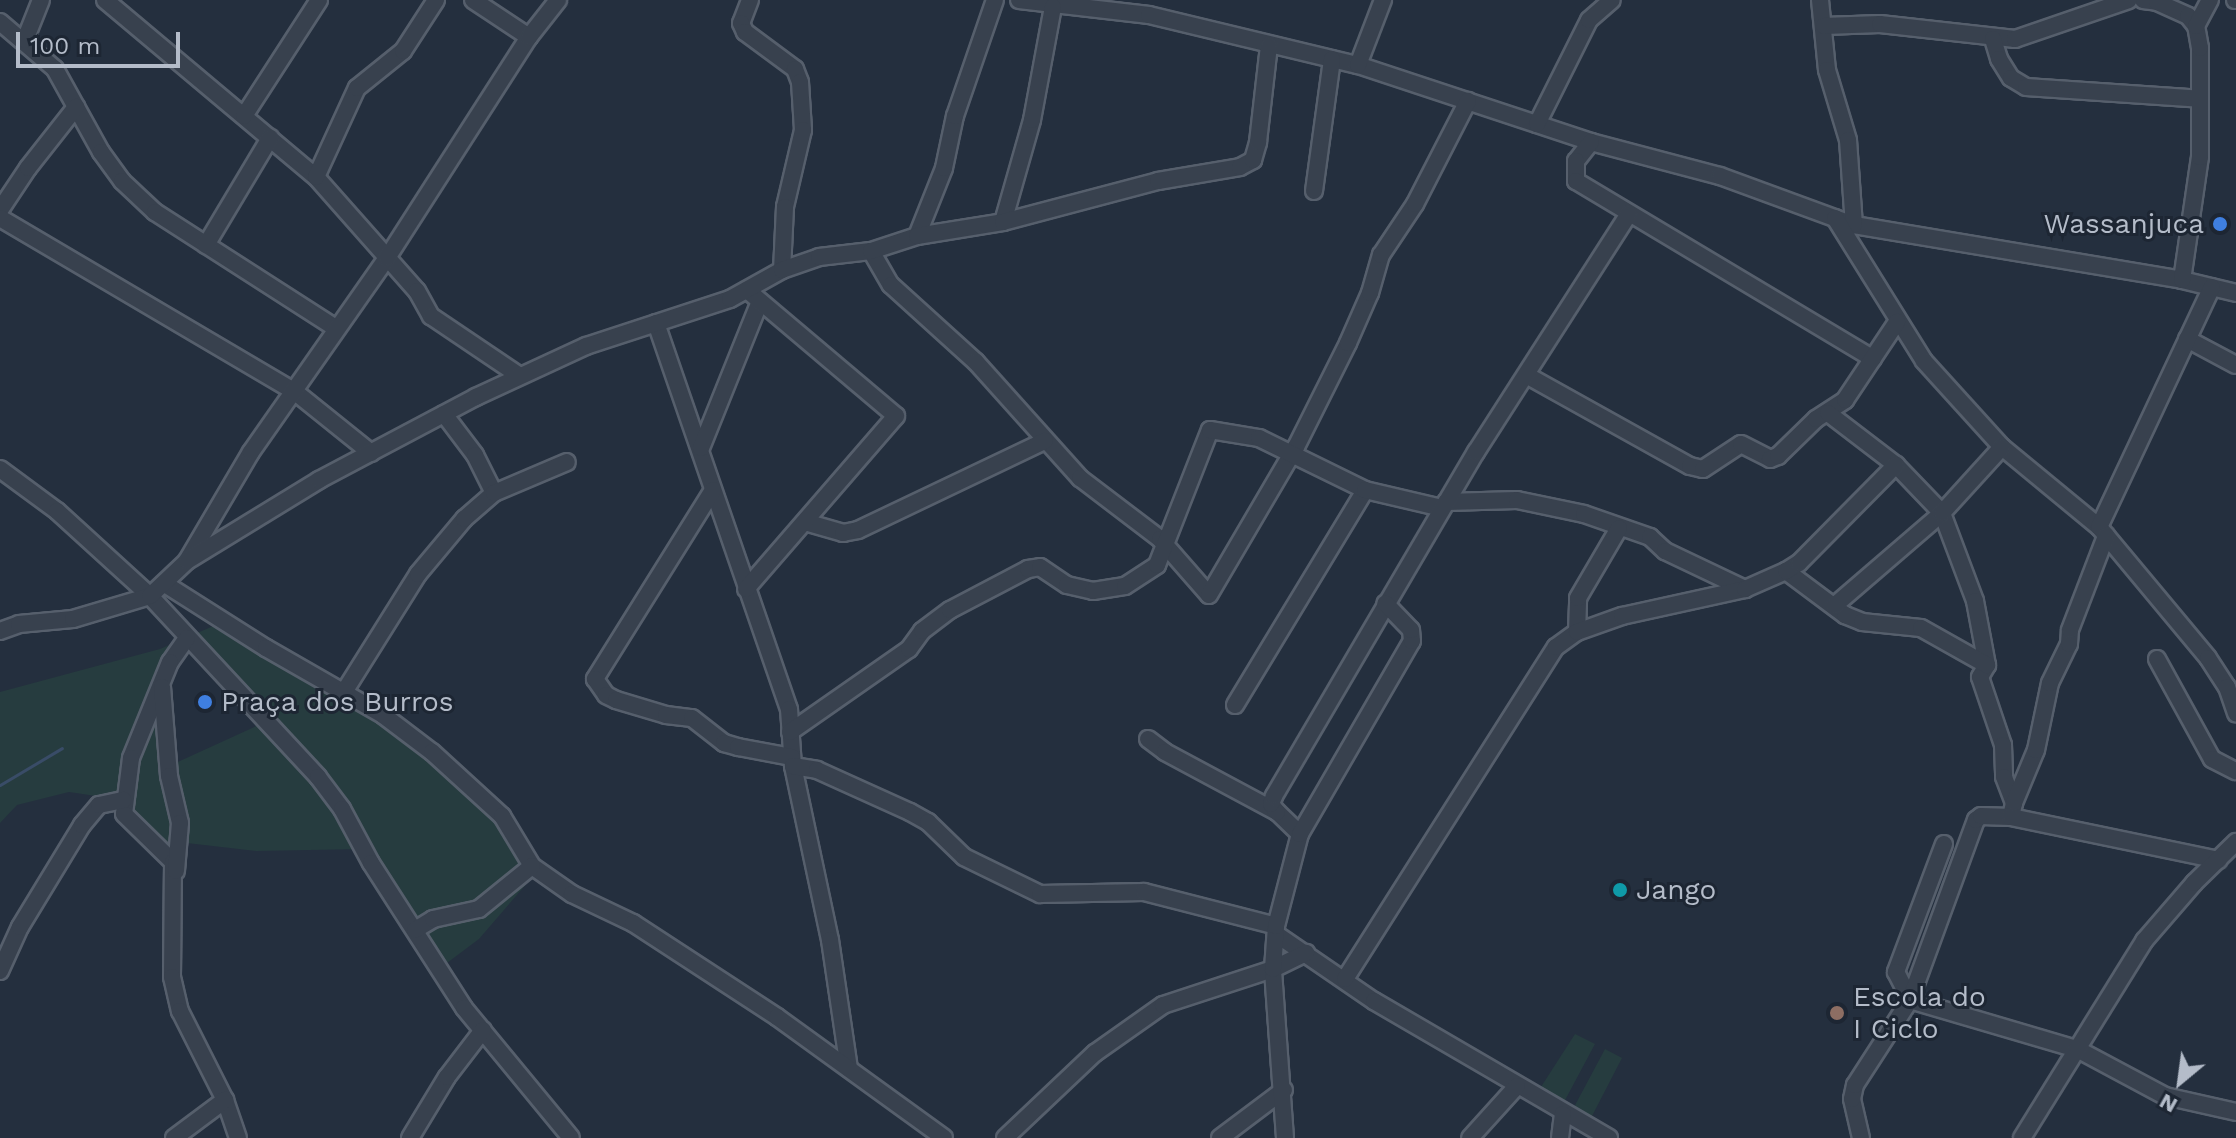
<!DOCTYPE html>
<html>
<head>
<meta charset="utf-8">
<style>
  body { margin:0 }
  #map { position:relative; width:2236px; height:1138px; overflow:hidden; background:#242f3e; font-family:"Work Sans",sans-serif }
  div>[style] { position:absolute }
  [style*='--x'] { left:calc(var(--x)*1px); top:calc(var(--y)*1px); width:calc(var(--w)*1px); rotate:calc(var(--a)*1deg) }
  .green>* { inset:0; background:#263c3f }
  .stream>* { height:3px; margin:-1.5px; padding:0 1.5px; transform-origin:1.5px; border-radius:1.5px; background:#394c67 }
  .roads { filter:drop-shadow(2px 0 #565f6c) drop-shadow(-2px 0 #565f6c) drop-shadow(0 2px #565f6c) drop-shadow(0 -2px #565f6c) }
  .minor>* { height:16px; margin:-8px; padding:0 8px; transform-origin:8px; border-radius:8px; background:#38414e }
  .dots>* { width:22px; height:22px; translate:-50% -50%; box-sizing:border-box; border:4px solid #1d2633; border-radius:50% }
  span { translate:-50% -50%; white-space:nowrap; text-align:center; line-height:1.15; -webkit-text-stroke:6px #1d2633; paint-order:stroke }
  .poi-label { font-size:28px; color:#b4bcc9 }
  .right { translate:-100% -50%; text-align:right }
  .left { translate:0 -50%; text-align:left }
  .north { position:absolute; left:2140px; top:1042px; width:80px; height:80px; -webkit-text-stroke:6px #1d2633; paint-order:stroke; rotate:209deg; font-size:22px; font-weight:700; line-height:32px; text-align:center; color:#b4bcc9 }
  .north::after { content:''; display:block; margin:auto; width:28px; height:36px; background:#b4bcc9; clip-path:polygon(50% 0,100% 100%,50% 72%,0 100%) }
  .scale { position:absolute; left:16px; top:32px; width:164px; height:36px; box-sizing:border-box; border:4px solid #b4bcc9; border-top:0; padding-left:10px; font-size:24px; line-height:28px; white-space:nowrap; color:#b4bcc9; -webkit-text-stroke:6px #1d2633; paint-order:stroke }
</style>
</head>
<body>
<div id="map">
  <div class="green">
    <i style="clip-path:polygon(evenodd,225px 621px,344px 692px,502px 816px,532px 866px,529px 881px,479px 939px,439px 969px,363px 849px,256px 851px,187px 843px,174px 850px,123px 800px,69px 792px,17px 805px,0 823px,0 692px,160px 649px,225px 621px,187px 639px,265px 722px,169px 766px,162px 683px,187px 639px)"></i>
    <i style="clip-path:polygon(1575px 1034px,1595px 1044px,1563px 1104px,1539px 1090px)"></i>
    <i style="clip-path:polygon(1605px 1049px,1622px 1058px,1591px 1118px,1573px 1109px)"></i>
  </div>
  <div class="stream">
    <i style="--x:0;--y:785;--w:72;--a:-30.8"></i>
  </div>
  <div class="roads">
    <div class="minor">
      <i style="--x:105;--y:0;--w:275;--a:40"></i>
      <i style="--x:316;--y:177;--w:152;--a:48.5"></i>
      <i style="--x:417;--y:291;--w:29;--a:61"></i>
      <i style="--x:431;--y:316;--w:107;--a:34"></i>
      <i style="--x:473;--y:0;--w:67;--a:33.5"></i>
      <i style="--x:750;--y:0;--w:25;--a:111"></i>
      <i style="--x:741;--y:23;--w:10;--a:66"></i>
      <i style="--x:745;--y:32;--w:62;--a:36.5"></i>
      <i style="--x:795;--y:69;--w:14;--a:69"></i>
      <i style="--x:800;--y:82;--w:48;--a:86.4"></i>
      <i style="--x:803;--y:130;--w:79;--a:103.2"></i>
      <i style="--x:785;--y:207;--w:63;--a:92.7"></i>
      <i style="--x:1019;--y:0;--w:131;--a:6.6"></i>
      <i style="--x:1149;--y:15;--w:215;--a:13.5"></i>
      <i style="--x:1358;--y:65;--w:245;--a:18.3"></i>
      <i style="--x:1591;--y:142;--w:133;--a:14.8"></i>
      <i style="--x:1720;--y:176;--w:143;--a:20.1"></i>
      <i style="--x:1854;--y:225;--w:333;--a:9.5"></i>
      <i style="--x:2182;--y:280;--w:56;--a:13.5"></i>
      <i style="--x:1820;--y:0;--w:70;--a:84.3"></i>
      <i style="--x:1827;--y:70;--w:73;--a:73.3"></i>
      <i style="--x:1848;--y:140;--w:85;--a:86"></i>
      <i style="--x:2143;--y:0;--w:14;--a:8"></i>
      <i style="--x:2157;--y:2;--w:34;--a:24"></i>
      <i style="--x:2188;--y:16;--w:13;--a:51"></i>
      <i style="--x:2235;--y:0;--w:1;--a:0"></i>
      <i style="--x:0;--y:22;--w:72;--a:40.5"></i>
      <i style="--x:55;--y:69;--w:95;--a:61"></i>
      <i style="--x:101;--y:152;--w:36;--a:54"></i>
      <i style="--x:122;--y:181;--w:45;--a:43.2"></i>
      <i style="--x:155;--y:212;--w:216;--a:32.7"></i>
      <i style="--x:1824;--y:26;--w:56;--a:-2"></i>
      <i style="--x:1880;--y:24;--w:136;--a:6.3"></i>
      <i style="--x:2015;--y:39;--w:120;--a:-18.9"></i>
      <i style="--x:1993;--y:39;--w:21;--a:73"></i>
      <i style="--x:1999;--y:59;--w:22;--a:58"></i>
      <i style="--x:2011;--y:78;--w:17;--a:31"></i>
      <i style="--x:2026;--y:87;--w:174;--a:3.9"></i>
      <i style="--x:25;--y:40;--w:43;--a:-68.2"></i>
      <i style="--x:1358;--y:65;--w:70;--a:-69"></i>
      <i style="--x:244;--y:116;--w:138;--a:-57.1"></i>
      <i style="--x:1537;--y:124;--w:116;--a:-63.4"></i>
      <i style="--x:1589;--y:20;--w:30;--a:-41"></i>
      <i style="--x:1591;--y:142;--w:24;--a:128"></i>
      <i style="--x:1576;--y:161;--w:20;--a:90"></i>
      <i style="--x:1576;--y:181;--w:346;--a:30.9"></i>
      <i style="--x:316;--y:177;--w:98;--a:-65.3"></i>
      <i style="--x:357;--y:88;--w:59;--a:-38.8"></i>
      <i style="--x:403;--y:51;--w:61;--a:-57.1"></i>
      <i style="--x:1314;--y:191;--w:133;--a:-82.2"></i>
      <i style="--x:0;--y:210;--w:50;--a:-56.3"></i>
      <i style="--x:28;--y:168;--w:78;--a:-51.8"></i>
      <i style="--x:0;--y:218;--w:341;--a:30.5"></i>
      <i style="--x:294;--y:391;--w:99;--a:38.8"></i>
      <i style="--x:1835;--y:218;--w:168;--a:58.1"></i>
      <i style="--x:1924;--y:361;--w:116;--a:47.8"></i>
      <i style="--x:2002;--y:447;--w:126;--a:39.5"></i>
      <i style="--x:2099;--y:527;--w:170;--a:50.2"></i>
      <i style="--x:2208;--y:658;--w:35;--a:57"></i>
      <i style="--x:2227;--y:687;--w:28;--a:71"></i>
      <i style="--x:1003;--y:222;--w:106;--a:-74.1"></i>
      <i style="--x:1032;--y:120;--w:115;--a:-79.5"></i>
      <i style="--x:917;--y:236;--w:73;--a:-68.3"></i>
      <i style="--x:944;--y:168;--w:53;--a:-78.1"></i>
      <i style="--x:955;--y:116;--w:123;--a:-71"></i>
      <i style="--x:206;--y:245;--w:125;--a:-59.1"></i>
      <i style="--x:871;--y:251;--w:39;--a:60"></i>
      <i style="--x:891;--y:285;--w:115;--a:42.2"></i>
      <i style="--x:976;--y:362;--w:156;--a:48.1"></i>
      <i style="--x:1080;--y:478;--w:101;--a:37.3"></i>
      <i style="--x:1160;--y:539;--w:74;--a:48.8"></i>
      <i style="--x:1209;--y:595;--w:172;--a:-59.6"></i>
      <i style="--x:1296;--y:447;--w:116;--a:-63.4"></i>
      <i style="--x:1348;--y:343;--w:55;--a:-66.3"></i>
      <i style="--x:1370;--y:293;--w:40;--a:-74"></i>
      <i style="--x:1381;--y:255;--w:61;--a:-56.3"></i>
      <i style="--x:1415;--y:204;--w:116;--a:-62.8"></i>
      <i style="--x:2182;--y:280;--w:124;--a:-81.7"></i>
      <i style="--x:2200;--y:157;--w:109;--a:-90"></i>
      <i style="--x:2200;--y:48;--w:22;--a:-100"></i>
      <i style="--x:2196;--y:26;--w:30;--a:-62"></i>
      <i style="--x:656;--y:323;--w:408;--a:71"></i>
      <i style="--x:789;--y:709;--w:57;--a:86"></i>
      <i style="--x:793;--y:766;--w:178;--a:78"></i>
      <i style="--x:830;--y:940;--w:130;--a:81.6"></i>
      <i style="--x:2187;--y:339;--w:55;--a:28"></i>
      <i style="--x:1528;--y:376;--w:185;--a:29.1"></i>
      <i style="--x:1690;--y:466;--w:13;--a:13"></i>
      <i style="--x:1703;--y:469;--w:45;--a:-33.3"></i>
      <i style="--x:1741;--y:444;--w:33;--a:27"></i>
      <i style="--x:1770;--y:459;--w:9;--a:-21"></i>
      <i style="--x:1778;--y:456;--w:53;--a:-44.2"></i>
      <i style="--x:1816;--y:419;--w:35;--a:-33"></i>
      <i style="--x:1845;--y:400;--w:94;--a:-56.3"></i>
      <i style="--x:1828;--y:413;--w:86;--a:37.4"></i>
      <i style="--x:1896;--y:465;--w:66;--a:46.2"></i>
      <i style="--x:1942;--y:513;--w:94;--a:69.4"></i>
      <i style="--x:1975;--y:601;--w:65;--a:79.4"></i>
      <i style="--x:1987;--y:665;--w:14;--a:120"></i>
      <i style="--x:1980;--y:677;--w:72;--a:71.3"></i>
      <i style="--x:2003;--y:745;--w:32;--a:88"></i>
      <i style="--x:2004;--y:777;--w:28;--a:69"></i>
      <i style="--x:2014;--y:803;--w:14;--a:102"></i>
      <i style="--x:444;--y:414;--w:51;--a:52.9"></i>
      <i style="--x:475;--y:455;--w:42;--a:63.4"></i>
      <i style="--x:701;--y:448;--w:158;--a:-68.1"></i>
      <i style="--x:0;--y:469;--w:71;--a:36.4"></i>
      <i style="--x:57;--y:511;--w:126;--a:42.4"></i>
      <i style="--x:150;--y:596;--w:247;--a:47.1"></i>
      <i style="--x:318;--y:777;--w:40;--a:53"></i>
      <i style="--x:342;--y:809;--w:61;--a:61.8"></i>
      <i style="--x:371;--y:863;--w:172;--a:57.3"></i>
      <i style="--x:464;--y:1008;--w:168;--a:50.5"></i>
      <i style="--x:713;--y:490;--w:223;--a:122"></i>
      <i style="--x:595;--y:679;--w:19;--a:55"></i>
      <i style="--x:606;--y:695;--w:11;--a:27"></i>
      <i style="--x:616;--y:700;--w:52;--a:16.7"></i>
      <i style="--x:666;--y:715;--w:26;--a:7"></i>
      <i style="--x:692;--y:718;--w:41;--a:38"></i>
      <i style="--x:724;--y:743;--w:15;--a:16"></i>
      <i style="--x:738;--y:747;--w:55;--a:10.5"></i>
      <i style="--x:1446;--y:502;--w:71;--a:-1.6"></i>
      <i style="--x:1517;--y:500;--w:68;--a:11.8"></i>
      <i style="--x:1584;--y:514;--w:70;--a:19.2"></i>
      <i style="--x:1650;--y:537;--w:21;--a:43"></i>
      <i style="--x:1665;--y:551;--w:89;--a:25.4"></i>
      <i style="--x:805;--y:522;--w:40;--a:16"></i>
      <i style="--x:843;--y:533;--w:15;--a:-11"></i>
      <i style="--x:858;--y:530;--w:207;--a:-25.5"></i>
      <i style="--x:2099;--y:527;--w:265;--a:-64.8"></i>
      <i style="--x:188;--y:559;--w:124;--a:-59.5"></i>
      <i style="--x:251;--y:452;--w:237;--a:-55"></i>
      <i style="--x:387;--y:258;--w:263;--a:-57.3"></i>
      <i style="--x:529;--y:37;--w:47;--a:-51.9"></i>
      <i style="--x:1786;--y:571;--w:74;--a:36.7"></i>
      <i style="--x:1845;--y:615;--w:18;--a:22"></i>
      <i style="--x:1862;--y:622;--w:59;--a:5.8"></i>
      <i style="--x:1921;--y:628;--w:76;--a:29.3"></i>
      <i style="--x:165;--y:584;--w:120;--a:32.4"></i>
      <i style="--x:266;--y:648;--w:135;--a:29.8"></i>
      <i style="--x:383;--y:715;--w:61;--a:37.1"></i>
      <i style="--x:432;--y:752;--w:95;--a:42.4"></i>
      <i style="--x:502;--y:816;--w:58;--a:59"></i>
      <i style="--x:532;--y:866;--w:49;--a:35"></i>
      <i style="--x:572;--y:894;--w:68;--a:25.4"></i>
      <i style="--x:633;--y:923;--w:172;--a:33.1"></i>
      <i style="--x:777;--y:1017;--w:206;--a:35.9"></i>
      <i style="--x:746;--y:589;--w:229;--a:-49.1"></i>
      <i style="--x:896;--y:416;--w:195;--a:-139.8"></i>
      <i style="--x:1834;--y:606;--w:143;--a:-40.7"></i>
      <i style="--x:1942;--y:513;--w:89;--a:-47.7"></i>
      <i style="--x:0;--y:631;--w:20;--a:-20"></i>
      <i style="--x:19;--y:624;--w:54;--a:-5.3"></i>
      <i style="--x:73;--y:619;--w:80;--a:-16.6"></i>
      <i style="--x:150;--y:596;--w:51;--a:-43.4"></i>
      <i style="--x:187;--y:561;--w:155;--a:-31.5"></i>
      <i style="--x:319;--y:480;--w:178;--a:-27.9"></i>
      <i style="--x:476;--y:397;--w:121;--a:-24.9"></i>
      <i style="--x:586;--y:346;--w:151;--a:-18.1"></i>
      <i style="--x:730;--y:299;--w:60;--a:-29.1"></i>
      <i style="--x:782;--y:270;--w:39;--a:-19"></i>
      <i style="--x:819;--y:257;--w:52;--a:-6.6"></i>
      <i style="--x:871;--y:251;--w:48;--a:-18.1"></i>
      <i style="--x:917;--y:236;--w:87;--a:-9.2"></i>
      <i style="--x:1003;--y:222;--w:160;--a:-14.8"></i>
      <i style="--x:1158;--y:181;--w:83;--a:-9.7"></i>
      <i style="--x:1240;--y:167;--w:15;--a:-28"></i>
      <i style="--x:1253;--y:160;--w:19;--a:-74"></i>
      <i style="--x:1258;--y:142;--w:97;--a:-83.5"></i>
      <i style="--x:1577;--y:632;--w:34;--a:-88"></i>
      <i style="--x:1578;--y:598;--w:81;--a:-59.6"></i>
      <i style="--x:187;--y:638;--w:29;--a:125"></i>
      <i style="--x:170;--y:662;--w:104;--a:112.1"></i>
      <i style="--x:131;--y:758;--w:56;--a:97.1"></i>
      <i style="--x:124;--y:814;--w:69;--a:44.4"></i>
      <i style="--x:173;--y:862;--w:115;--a:90.5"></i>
      <i style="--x:172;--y:977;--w:35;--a:77"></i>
      <i style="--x:180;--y:1011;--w:100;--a:63.2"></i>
      <i style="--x:225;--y:1100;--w:40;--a:71.1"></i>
      <i style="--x:2157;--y:659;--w:114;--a:61.2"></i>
      <i style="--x:2212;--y:759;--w:27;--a:27"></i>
      <i style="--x:162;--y:687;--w:89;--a:85.5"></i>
      <i style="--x:169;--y:776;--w:48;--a:76.8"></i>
      <i style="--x:180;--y:823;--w:48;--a:94.8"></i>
      <i style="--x:344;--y:692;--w:139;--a:-57.9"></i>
      <i style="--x:418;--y:574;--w:72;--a:-50.1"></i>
      <i style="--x:464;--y:519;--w:40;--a:-41"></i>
      <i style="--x:494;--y:493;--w:79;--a:-23"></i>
      <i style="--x:1235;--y:705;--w:251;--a:-58.8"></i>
      <i style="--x:790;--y:732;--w:145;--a:-34.9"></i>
      <i style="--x:909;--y:649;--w:22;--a:-54"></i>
      <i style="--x:922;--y:631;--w:35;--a:-37"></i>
      <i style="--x:950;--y:610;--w:88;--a:-27.7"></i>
      <i style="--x:1028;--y:569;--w:12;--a:-9"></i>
      <i style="--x:1040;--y:567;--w:32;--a:34"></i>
      <i style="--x:1067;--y:585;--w:27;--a:13"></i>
      <i style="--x:1093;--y:591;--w:32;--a:-9"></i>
      <i style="--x:1125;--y:586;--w:38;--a:-33"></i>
      <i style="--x:1157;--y:565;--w:145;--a:-68.6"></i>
      <i style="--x:1210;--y:430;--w:50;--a:9.3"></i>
      <i style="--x:1259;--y:438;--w:118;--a:26.1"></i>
      <i style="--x:1365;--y:490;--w:79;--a:13.2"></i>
      <i style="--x:1148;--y:739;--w:21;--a:37"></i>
      <i style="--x:1165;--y:752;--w:127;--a:28.2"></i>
      <i style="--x:793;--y:766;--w:24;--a:9"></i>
      <i style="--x:817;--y:770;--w:102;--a:24.3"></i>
      <i style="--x:910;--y:812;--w:21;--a:29"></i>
      <i style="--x:928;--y:822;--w:50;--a:44.2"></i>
      <i style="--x:964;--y:857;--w:85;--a:26"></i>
      <i style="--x:1040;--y:894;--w:104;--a:-1.1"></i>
      <i style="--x:1144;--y:892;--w:136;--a:14.4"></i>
      <i style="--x:2014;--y:803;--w:57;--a:-67.5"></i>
      <i style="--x:2036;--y:750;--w:68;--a:-78.2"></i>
      <i style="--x:2050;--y:683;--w:43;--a:-64"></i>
      <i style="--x:2069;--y:644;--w:14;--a:-86"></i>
      <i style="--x:2070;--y:630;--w:101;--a:-69"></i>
      <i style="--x:1300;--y:834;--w:32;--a:-136"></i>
      <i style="--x:1277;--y:812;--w:10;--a:-127"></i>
      <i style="--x:1271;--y:804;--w:9;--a:-69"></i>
      <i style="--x:1274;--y:796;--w:399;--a:-59.6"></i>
      <i style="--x:1476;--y:452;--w:283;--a:-57.3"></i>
      <i style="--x:1944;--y:844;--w:137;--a:110.6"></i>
      <i style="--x:1896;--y:972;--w:31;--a:63"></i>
      <i style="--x:1910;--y:1000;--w:174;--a:16.4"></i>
      <i style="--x:2077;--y:1049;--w:100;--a:28.1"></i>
      <i style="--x:2165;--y:1096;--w:73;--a:12.7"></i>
      <i style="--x:415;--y:930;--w:21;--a:-31"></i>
      <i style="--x:433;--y:919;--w:47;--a:-12.3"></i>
      <i style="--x:479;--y:909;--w:68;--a:-39.1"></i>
      <i style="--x:1276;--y:934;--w:119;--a:34.4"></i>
      <i style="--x:1374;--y:1001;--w:272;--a:30.2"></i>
      <i style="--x:0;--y:971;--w:48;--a:-65.6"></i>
      <i style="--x:20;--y:927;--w:119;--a:-58.7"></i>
      <i style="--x:82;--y:825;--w:26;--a:-50"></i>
      <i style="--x:99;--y:805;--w:25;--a:-12"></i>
      <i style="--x:1345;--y:979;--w:393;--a:-57.6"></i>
      <i style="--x:1556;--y:647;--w:26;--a:-36"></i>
      <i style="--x:1577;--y:632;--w:48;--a:-19.6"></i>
      <i style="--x:1622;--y:616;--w:126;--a:-12.4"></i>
      <i style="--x:1745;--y:589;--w:45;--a:-23.7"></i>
      <i style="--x:1786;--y:571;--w:15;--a:-32"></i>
      <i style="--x:1799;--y:563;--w:138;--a:-45.3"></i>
      <i style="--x:174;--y:1138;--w:64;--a:-36.7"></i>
      <i style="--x:410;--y:1138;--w:71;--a:-58.8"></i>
      <i style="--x:447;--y:1077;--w:59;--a:-52.5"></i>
      <i style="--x:1005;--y:1138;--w:124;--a:-43.4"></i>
      <i style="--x:1095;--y:1053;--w:83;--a:-35.2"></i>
      <i style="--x:1163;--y:1005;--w:116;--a:-18.1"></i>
      <i style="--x:1273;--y:969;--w:37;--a:-26"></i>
      <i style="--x:1220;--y:1138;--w:80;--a:-36.9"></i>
      <i style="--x:1285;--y:1138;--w:169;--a:-94.1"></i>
      <i style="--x:1273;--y:969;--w:43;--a:-86"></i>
      <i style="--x:1276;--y:926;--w:95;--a:-75.4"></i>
      <i style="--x:1300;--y:834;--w:223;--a:-59.9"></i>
      <i style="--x:1412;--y:641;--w:11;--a:-95"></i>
      <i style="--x:1411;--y:630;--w:37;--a:-134"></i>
      <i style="--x:1470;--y:1138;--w:70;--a:-47.9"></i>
      <i style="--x:1560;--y:1138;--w:24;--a:-83"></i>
      <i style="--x:1861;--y:1138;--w:40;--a:-103"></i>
      <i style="--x:1852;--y:1099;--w:14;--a:-78"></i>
      <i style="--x:1855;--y:1085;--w:101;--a:-57.1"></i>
      <i style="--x:1910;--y:1000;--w:192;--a:-69.9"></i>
      <i style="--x:1976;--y:820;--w:6;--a:-39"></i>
      <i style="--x:1981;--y:816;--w:30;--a:2"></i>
      <i style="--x:2011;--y:817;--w:212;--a:11.7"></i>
      <i style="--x:2022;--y:1138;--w:232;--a:-58.2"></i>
      <i style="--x:2144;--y:941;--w:77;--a:-49.2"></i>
      <i style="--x:2194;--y:883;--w:59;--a:-44.3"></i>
    </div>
  </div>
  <div class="dots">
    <i style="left:2220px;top:224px;background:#3f7fe0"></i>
    <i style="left:205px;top:702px;background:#3f7fe0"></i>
    <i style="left:1620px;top:890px;background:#0f9aa8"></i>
    <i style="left:1837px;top:1013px;background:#8d6e63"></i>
  </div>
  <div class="poi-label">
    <span class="right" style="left:2204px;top:224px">Wassanjuca</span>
    <span class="left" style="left:221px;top:702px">Praça dos Burros</span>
    <span class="left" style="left:1636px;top:890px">Jango</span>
    <span class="left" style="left:1853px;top:1013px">Escola do<br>I Ciclo</span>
  </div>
  <div class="north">N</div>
  <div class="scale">100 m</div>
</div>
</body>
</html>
